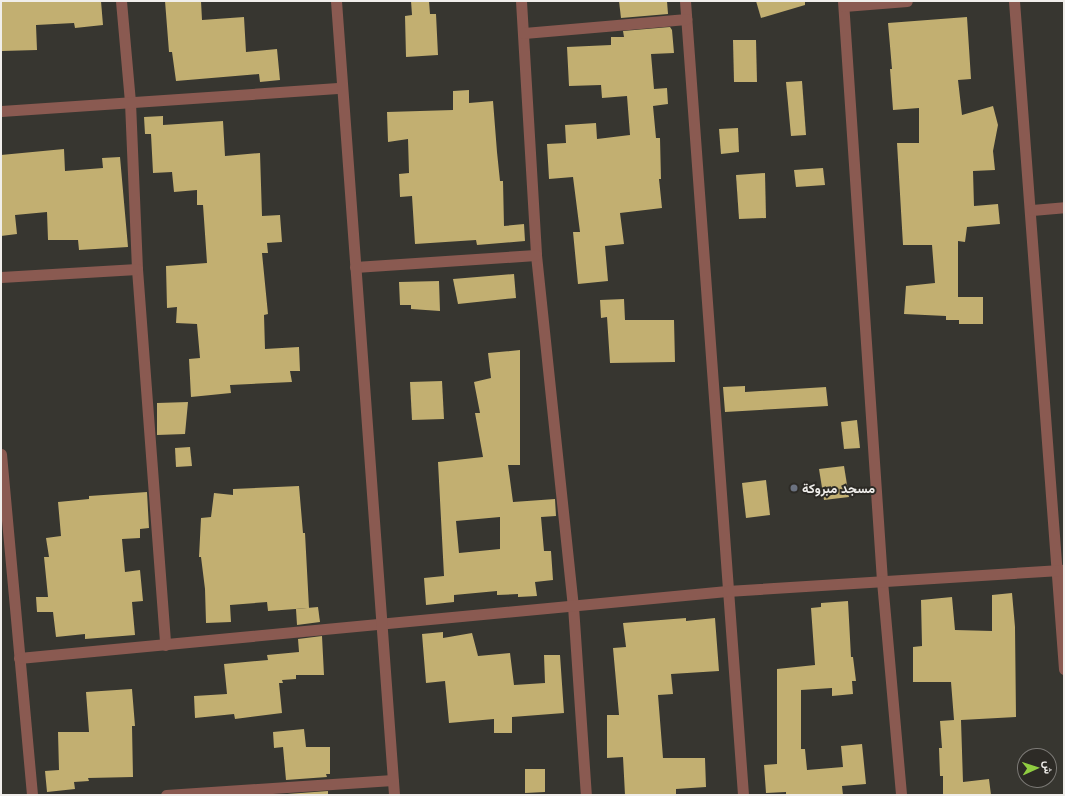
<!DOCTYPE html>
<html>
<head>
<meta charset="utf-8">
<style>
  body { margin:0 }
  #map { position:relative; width:1065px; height:796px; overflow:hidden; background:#373630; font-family:Quicksand,Vazirmatn,sans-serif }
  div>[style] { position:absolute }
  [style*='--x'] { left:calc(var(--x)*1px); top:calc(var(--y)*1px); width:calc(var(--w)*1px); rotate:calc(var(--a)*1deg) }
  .building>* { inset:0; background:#c2af71 }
  .minor>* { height:11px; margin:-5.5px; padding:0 5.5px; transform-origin:5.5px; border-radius:5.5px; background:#8a5a51 }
  .tertiary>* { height:11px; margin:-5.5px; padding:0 5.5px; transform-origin:5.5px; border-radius:5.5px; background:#8a5a51 }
  .dots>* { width:11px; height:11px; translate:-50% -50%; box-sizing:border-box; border:2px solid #2d2b26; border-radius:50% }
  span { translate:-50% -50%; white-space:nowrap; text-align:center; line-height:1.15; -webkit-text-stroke:4px #2d2b26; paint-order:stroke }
  .poi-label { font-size:13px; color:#f0eeeb; font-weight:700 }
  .left { translate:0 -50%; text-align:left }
  .frame { position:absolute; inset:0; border:2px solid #f0eeeb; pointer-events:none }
  .north { position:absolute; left:1017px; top:748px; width:40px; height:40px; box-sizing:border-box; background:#2d2b26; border:1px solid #7b7975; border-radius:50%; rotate:87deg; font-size:11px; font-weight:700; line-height:16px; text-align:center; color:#f0eeeb }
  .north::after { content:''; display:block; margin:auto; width:14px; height:18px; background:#90cd41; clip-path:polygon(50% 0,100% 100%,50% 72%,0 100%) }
</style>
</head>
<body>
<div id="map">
  <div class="building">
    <i style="clip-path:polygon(19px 1px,101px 1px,103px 25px,75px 28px,74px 23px,36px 25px,37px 50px,2px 51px,1px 2px)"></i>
    <i style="clip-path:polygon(165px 1px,201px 1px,202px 20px,244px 17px,246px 52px,277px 49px,280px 80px,260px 82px,259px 74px,176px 81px,172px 52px,169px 52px)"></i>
    <i style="clip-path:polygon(411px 1px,429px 1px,430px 14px,436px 14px,438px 55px,406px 57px,405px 16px,412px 15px)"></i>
    <i style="clip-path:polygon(619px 1px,667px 1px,668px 14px,621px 18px)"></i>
    <i style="clip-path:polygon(756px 1px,805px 1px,805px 5px,761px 18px)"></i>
    <i style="clip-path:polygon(967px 17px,971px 79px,958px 80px,962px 115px,993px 106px,998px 125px,993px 151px,995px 170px,973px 171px,974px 206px,998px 204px,1000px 224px,967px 227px,965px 242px,958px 241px,958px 297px,983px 297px,983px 324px,959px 324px,959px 320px,946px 320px,946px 316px,904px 314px,906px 286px,935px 283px,932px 245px,903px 245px,897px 143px,919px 143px,919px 108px,893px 110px,890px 69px,892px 69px,888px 23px)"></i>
    <i style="clip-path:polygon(670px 27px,672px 30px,674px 53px,651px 54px,654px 89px,667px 88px,668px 104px,653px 106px,656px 138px,660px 138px,661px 179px,659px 179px,662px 208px,620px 213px,624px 244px,605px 246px,608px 281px,578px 284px,573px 232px,580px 232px,573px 177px,549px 179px,547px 144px,566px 143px,565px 125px,596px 123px,597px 139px,630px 135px,627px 96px,602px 98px,601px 85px,569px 86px,567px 47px,611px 45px,611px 37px,624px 37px,623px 31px)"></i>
    <i style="clip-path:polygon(733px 40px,756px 40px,757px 82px,734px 82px)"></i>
    <i style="clip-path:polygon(802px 81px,806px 135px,791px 136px,786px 82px)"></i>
    <i style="clip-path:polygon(469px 90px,469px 103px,493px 101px,497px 152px,500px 181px,503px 181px,504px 226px,524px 224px,525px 241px,477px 245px,476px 240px,415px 244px,412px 196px,400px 197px,399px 174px,409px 173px,408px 139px,388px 142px,387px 112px,453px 110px,453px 91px)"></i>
    <i style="clip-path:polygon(163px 116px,163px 125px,223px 121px,225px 156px,260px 153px,262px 216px,280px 215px,282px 242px,267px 243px,268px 253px,262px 253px,268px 314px,264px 315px,265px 349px,299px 347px,300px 371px,290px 371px,292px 382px,230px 385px,231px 393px,191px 397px,189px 359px,200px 358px,197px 324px,176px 323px,177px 307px,167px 308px,166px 266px,207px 263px,203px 205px,197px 205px,197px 190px,174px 192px,172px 172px,153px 173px,151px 134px,145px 134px,144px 117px)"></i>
    <i style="clip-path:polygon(738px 128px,739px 152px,721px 154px,719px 129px)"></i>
    <i style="clip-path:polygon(64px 149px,65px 171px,103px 168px,102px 158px,120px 157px,128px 247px,79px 250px,78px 240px,48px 240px,47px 212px,15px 215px,17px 234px,1px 236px,1px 155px)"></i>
    <i style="clip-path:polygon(823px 168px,825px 185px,796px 187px,794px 170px)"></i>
    <i style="clip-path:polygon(765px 173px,766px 218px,739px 219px,736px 175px)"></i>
    <i style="clip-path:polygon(514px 274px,516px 298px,458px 304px,453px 279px)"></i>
    <i style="clip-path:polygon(439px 281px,440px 311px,411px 309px,411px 305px,400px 305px,399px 282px)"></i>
    <i style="clip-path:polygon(624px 299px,625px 320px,674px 320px,675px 362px,610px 363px,607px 317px,601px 318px,600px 300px)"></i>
    <i style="clip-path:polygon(evenodd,520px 350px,520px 465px,508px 465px,513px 502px,555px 499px,556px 516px,541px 517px,544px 551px,551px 551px,553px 580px,535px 582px,537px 596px,518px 597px,518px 594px,497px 595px,497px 591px,454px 595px,454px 602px,426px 605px,424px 578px,444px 576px,438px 462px,483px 457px,475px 413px,480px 413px,474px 382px,491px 378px,488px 353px,520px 350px,500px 517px,500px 549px,459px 553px,456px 521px,500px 517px)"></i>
    <i style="clip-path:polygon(442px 381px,444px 419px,412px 420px,410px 382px)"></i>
    <i style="clip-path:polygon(745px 386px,745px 392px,826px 387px,828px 406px,725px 412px,723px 387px)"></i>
    <i style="clip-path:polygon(188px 402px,185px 434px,157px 435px,157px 403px)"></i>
    <i style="clip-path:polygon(857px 420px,860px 448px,844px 449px,841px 422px)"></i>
    <i style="clip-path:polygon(190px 447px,192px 466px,176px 467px,175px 448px)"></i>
    <i style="clip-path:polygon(844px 466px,849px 497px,824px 500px,819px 469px)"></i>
    <i style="clip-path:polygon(766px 480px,770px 515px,746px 518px,742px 483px)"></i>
    <i style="clip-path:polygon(299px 486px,303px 533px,305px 533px,309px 608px,268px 611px,267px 602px,230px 605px,231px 622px,206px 623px,205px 589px,201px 557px,199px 557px,201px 518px,211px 517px,214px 493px,233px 495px,233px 489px)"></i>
    <i style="clip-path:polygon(147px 492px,149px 528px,140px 529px,140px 538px,122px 539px,125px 572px,140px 570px,143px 601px,132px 602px,135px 635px,85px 639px,85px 634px,56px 637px,53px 612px,37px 612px,36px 597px,48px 597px,44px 557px,49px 557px,46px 538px,61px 536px,58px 502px,89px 499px,89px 496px)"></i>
    <i style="clip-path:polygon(1012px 593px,1015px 627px,1016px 717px,961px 720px,963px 782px,989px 779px,991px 795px,943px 795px,943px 776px,940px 776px,939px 748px,942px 748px,940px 721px,954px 720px,951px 682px,913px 682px,913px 647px,922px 646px,921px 600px,952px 597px,955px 630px,992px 631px,992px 595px)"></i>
    <i style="clip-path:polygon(848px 601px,851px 657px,853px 657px,856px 681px,852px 681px,853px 694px,832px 696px,832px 688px,801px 690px,801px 749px,805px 749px,807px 770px,843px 767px,841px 746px,862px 744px,866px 784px,842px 786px,843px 795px,786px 795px,786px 792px,766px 793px,764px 765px,777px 764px,777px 669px,815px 665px,811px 608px,821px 607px,821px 603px)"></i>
    <i style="clip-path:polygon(318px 607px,320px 622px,297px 625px,296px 609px)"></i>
    <i style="clip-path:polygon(686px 618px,686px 621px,715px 618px,719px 671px,671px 674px,673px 694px,658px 695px,663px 758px,705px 758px,706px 787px,676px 789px,676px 795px,625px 795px,623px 757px,607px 758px,607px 715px,619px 715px,613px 648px,626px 647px,623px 623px)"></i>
    <i style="clip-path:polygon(443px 632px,443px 638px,472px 633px,478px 656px,510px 653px,514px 685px,545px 683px,544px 655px,560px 655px,564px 713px,512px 717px,512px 733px,494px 733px,494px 719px,449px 723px,445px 681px,426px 683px,422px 634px)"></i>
    <i style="clip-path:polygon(322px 636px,324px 675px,296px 675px,296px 679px,282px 680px,283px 683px,279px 683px,282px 713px,235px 719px,234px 714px,195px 718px,194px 696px,227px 694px,224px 664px,268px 660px,267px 655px,299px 652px,298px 639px)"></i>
    <i style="clip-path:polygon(132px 689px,135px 726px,132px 726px,133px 777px,88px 778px,89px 781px,74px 782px,75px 789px,47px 792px,45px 771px,59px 770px,58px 732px,89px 732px,86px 692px)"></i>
    <i style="clip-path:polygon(304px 729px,306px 747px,330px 747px,330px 774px,326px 774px,327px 777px,286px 780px,283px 747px,274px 748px,273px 732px)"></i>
    <i style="clip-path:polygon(525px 769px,545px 769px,545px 792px,525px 793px)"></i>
    <i style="clip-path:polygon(328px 791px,328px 795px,287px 794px)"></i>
  </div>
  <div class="minor">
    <i style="--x:121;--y:1;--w:101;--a:84.9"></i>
    <i style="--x:130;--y:102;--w:167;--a:87.6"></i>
    <i style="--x:137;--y:269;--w:377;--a:85.7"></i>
    <i style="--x:521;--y:1;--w:254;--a:86.6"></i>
    <i style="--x:536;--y:255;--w:353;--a:84"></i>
    <i style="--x:573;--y:606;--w:189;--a:86.1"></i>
    <i style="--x:685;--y:1;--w:796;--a:85.82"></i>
    <i style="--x:843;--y:1;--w:581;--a:86.15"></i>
    <i style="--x:882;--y:581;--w:215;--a:84.9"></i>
    <i style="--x:1014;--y:1;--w:670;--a:85.72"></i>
    <i style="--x:844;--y:6;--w:63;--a:-4.5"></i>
    <i style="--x:524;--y:33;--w:163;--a:-4.9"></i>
    <i style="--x:1;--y:111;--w:341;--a:-3.9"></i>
    <i style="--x:1032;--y:210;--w:32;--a:-5"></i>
    <i style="--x:355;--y:267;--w:181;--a:-3.8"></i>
    <i style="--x:1;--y:277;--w:136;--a:-3.4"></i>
    <i style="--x:1;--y:454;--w:342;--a:84.8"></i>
    <i style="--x:19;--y:658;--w:711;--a:-5.41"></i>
    <i style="--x:727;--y:591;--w:338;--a:-3.6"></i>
    <i style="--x:166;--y:795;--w:227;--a:-3.8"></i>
  </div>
  <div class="tertiary">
    <i style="--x:336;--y:1;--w:796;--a:85.82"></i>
  </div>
  <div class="dots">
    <i style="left:794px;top:488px;background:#6b7280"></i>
  </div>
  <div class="poi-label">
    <span class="left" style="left:802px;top:488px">مسجد مبروكة</span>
  </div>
  <div class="frame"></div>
  <div class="north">ش</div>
</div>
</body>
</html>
